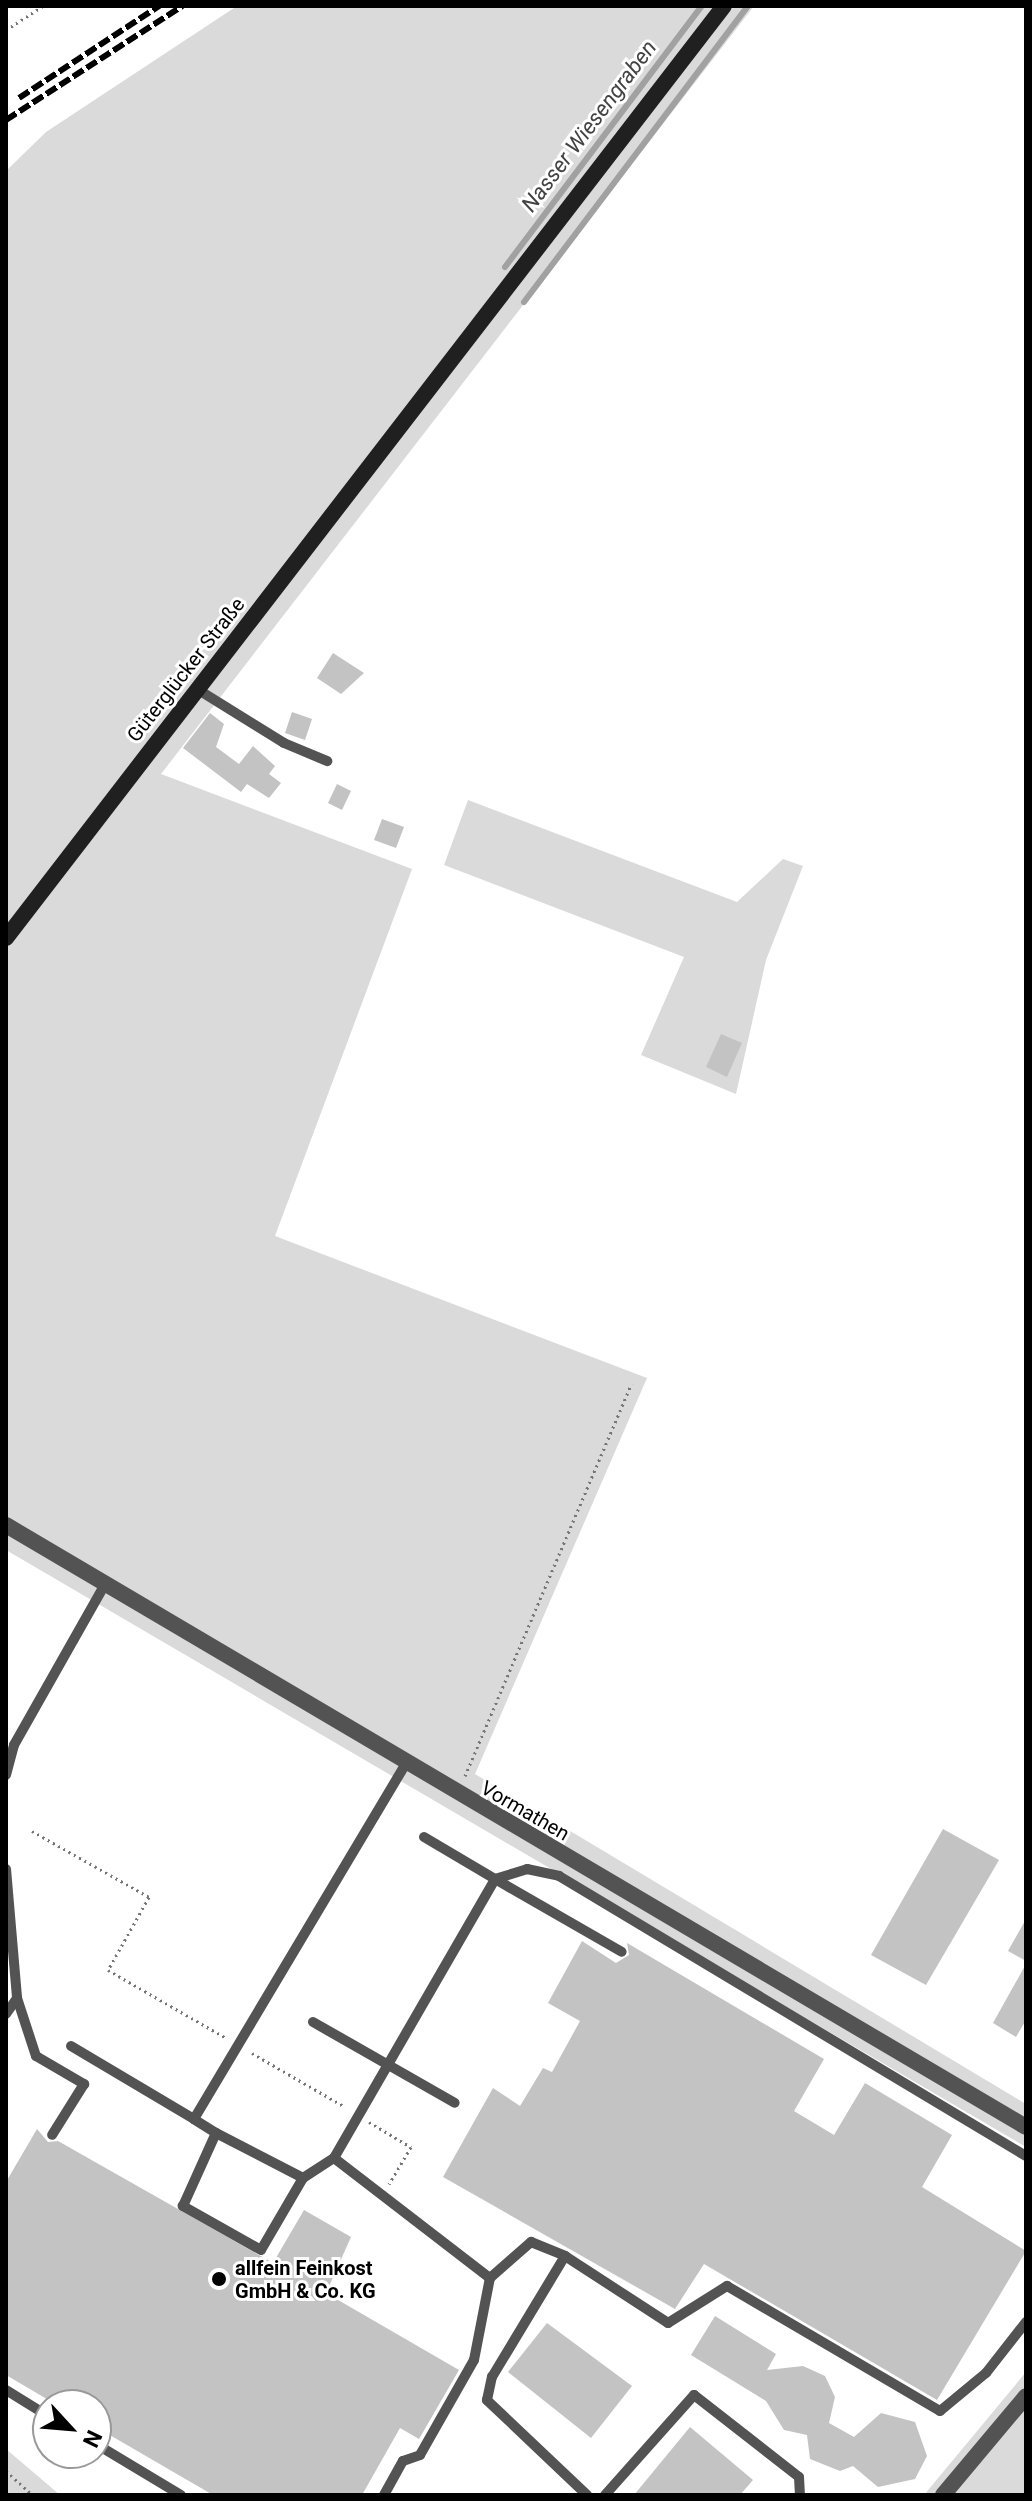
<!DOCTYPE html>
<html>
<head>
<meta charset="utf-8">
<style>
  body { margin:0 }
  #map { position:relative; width:1032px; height:2501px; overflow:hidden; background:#fff; font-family:Roboto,sans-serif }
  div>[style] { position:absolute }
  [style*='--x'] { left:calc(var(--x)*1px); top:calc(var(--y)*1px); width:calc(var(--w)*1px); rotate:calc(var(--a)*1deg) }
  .green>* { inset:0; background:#dadada }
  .stream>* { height:6px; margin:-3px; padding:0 3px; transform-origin:3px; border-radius:3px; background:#a1a1a1 }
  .building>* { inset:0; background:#c3c3c3 }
  .path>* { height:3px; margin-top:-1.5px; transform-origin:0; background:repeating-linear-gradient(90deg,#757575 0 2px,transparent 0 6px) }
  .lane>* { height:10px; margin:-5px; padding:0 5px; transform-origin:5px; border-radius:5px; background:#535353 }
  .street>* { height:16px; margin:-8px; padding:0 8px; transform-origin:8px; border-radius:8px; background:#535353 }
  .secondary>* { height:16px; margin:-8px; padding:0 8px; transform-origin:8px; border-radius:8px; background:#202020 }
  .rail>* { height:6px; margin-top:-3px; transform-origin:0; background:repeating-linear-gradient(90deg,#000 0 12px,transparent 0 16px) }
  .dots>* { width:22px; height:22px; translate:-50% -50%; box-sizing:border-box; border:4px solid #fff; border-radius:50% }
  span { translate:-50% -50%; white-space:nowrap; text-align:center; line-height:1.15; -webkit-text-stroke:6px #fff; paint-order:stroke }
  .street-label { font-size:20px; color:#000 }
  .poi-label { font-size:20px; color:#000; font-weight:700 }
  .left { translate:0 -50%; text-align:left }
  .water-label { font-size:22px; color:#424242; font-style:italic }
  .frame { position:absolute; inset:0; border:8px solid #000; pointer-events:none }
  .north { position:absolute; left:32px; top:2389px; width:80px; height:80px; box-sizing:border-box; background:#fff; border:2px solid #999; border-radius:50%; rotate:116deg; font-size:22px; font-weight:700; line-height:32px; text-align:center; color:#000 }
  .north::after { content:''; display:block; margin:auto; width:28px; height:36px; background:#000; clip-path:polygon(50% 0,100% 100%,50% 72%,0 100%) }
</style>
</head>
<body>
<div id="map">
  <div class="green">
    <i style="clip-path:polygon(237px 6px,754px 6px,161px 774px,412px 869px,275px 1236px,647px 1378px,475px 1774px,1026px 2104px,1026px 2147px,6px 1550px,6px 171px,46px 132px)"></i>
    <i style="clip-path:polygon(468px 800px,737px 902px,783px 859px,803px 866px,766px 960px,736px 1094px,641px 1055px,684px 957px,444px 865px)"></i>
    <i style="clip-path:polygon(1026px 2372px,1026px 2495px,924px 2495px)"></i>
    <i style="clip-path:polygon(6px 2449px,60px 2495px,6px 2495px)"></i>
  </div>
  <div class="stream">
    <i style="--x:505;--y:267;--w:327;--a:-53"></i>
    <i style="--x:524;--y:302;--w:371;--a:-52.9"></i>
  </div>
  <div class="building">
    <i style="clip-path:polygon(333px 653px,364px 673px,341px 694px,317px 678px)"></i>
    <i style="clip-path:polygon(292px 712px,312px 719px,305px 740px,285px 733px)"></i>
    <i style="clip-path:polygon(210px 713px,224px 724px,216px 747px,239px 764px,253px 746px,275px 766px,269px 774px,281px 783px,269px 798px,247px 784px,241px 792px,183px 748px)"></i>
    <i style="clip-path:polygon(337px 784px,351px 791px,342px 810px,328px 803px)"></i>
    <i style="clip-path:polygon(382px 819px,404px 827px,396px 848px,374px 840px)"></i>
    <i style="clip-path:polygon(721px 1034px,742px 1043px,727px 1077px,706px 1067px)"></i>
    <i style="clip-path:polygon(943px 1829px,999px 1860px,926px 1985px,871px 1955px)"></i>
    <i style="clip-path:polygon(1026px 1919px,1026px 1961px,1008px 1951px)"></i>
    <i style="clip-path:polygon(582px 1941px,616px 1963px,629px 1955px,627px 1943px,824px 2059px,794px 2111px,834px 2135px,865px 2083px,952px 2135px,922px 2187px,1026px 2251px,937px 2400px,704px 2264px,675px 2309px,443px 2177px,493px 2088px,520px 2106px,543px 2068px,552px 2072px,580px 2021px,548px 2003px)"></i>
    <i style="clip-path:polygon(1026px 1964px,1026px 2020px,1016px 2037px,993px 2023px)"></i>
    <i style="clip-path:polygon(37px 2129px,48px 2142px,58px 2141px,273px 2263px,304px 2210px,351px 2237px,326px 2293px,459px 2370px,419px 2439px,400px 2428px,362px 2495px,213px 2495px,96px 2427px,96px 2405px,57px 2405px,6px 2375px,6px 2182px)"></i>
    <i style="clip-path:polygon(715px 2316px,776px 2354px,767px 2370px,803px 2366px,825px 2376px,835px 2397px,829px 2423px,854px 2437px,881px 2413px,915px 2422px,927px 2456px,915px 2479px,878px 2487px,853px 2466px,840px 2471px,810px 2459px,807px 2435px,784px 2430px,766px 2401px,691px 2355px)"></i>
    <i style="clip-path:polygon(547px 2323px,632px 2386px,591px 2438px,508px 2372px)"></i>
    <i style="clip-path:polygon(690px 2427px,753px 2480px,740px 2495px,634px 2495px)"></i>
  </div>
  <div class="path">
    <i style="--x:6;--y:30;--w:44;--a:-33"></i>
    <i style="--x:465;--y:1776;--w:426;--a:-67"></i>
    <i style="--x:32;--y:1831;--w:134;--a:29.4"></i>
    <i style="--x:149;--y:1897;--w:84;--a:119.3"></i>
    <i style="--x:108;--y:1970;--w:138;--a:29.9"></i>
    <i style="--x:252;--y:2053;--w:108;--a:30.1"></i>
    <i style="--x:369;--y:2122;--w:49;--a:30.8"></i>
    <i style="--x:411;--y:2147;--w:43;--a:120.7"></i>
    <i style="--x:6;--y:2471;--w:36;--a:42"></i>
  </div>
  <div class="lane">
    <i style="--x:197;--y:689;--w:102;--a:31.8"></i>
    <i style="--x:284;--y:743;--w:47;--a:22.7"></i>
    <i style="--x:6;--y:1775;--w:31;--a:-75"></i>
    <i style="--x:14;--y:1745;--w:185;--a:-60.5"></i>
    <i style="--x:424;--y:1837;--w:82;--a:30.6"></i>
    <i style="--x:495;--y:1879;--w:34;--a:-17"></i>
    <i style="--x:527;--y:1869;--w:33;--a:12"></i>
    <i style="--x:559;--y:1876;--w:545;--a:30.95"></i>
    <i style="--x:6;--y:1869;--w:129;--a:85.1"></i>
    <i style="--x:17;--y:1998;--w:61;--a:71.9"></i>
    <i style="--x:36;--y:2056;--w:56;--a:30.3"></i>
    <i style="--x:84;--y:2084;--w:60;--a:122.1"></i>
    <i style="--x:6;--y:2014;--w:19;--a:-55"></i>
    <i style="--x:313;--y:2022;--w:163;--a:29.7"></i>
    <i style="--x:71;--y:2046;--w:143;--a:30.7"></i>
    <i style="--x:216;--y:2133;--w:98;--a:27.3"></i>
    <i style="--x:303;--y:2178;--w:83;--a:120.3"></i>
    <i style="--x:261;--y:2250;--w:90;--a:-150.6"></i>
    <i style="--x:183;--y:2206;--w:80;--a:-65.7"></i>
    <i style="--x:216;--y:2133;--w:26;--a:-148"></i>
    <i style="--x:194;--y:2119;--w:414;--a:-59.2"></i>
    <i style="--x:334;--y:2158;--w:197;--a:37.6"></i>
    <i style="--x:490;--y:2278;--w:55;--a:-41.3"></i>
    <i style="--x:531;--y:2242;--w:37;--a:22"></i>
    <i style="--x:303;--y:2178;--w:37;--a:-33"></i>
    <i style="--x:334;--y:2158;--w:322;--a:-60"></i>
    <i style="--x:495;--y:1879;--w:146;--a:29.9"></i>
    <i style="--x:6;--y:2390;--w:49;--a:31.8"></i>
    <i style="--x:96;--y:2444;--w:99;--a:31"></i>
    <i style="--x:384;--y:2495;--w:39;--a:-61"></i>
    <i style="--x:403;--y:2461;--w:18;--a:-19"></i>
    <i style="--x:420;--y:2455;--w:109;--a:-60.4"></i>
    <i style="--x:474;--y:2360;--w:84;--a:-79"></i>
    <i style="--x:587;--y:2495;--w:138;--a:-136.5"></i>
    <i style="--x:487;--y:2400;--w:24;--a:-78"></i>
    <i style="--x:492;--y:2377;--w:141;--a:-58.9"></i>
    <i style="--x:565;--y:2256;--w:123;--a:33"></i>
    <i style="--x:668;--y:2323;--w:70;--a:-32.1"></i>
    <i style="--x:727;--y:2286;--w:247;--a:30.4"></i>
    <i style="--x:940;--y:2411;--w:60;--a:-39.6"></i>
    <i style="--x:986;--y:2373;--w:65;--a:-51.9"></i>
    <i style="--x:605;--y:2495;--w:134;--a:-48.3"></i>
    <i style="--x:694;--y:2395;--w:133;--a:38"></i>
    <i style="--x:799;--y:2477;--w:18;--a:87"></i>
  </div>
  <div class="street">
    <i style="--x:6;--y:1525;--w:1184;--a:30.55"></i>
    <i style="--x:943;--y:2495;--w:129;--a:-50"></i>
  </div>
  <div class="secondary">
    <i style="--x:6;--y:938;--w:1176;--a:-52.39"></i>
  </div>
  <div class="rail">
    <i style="--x:19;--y:98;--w:168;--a:-33.3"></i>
    <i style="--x:6;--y:120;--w:210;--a:-32.9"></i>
  </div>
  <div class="dots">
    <i style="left:219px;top:2279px;background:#000"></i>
  </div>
  <div class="street-label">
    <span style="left:186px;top:670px;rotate:-52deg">Güterglücker Straße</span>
    <span style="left:525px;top:1811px;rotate:30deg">Vormathen</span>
  </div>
  <div class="poi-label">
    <span class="left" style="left:235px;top:2280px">allfein Feinkost<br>GmbH &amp; Co. KG</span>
  </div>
  <div class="water-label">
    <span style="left:589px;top:126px;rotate:-53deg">Nasser Wiesengraben</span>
  </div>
  <div class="frame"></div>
  <div class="north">N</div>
</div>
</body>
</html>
